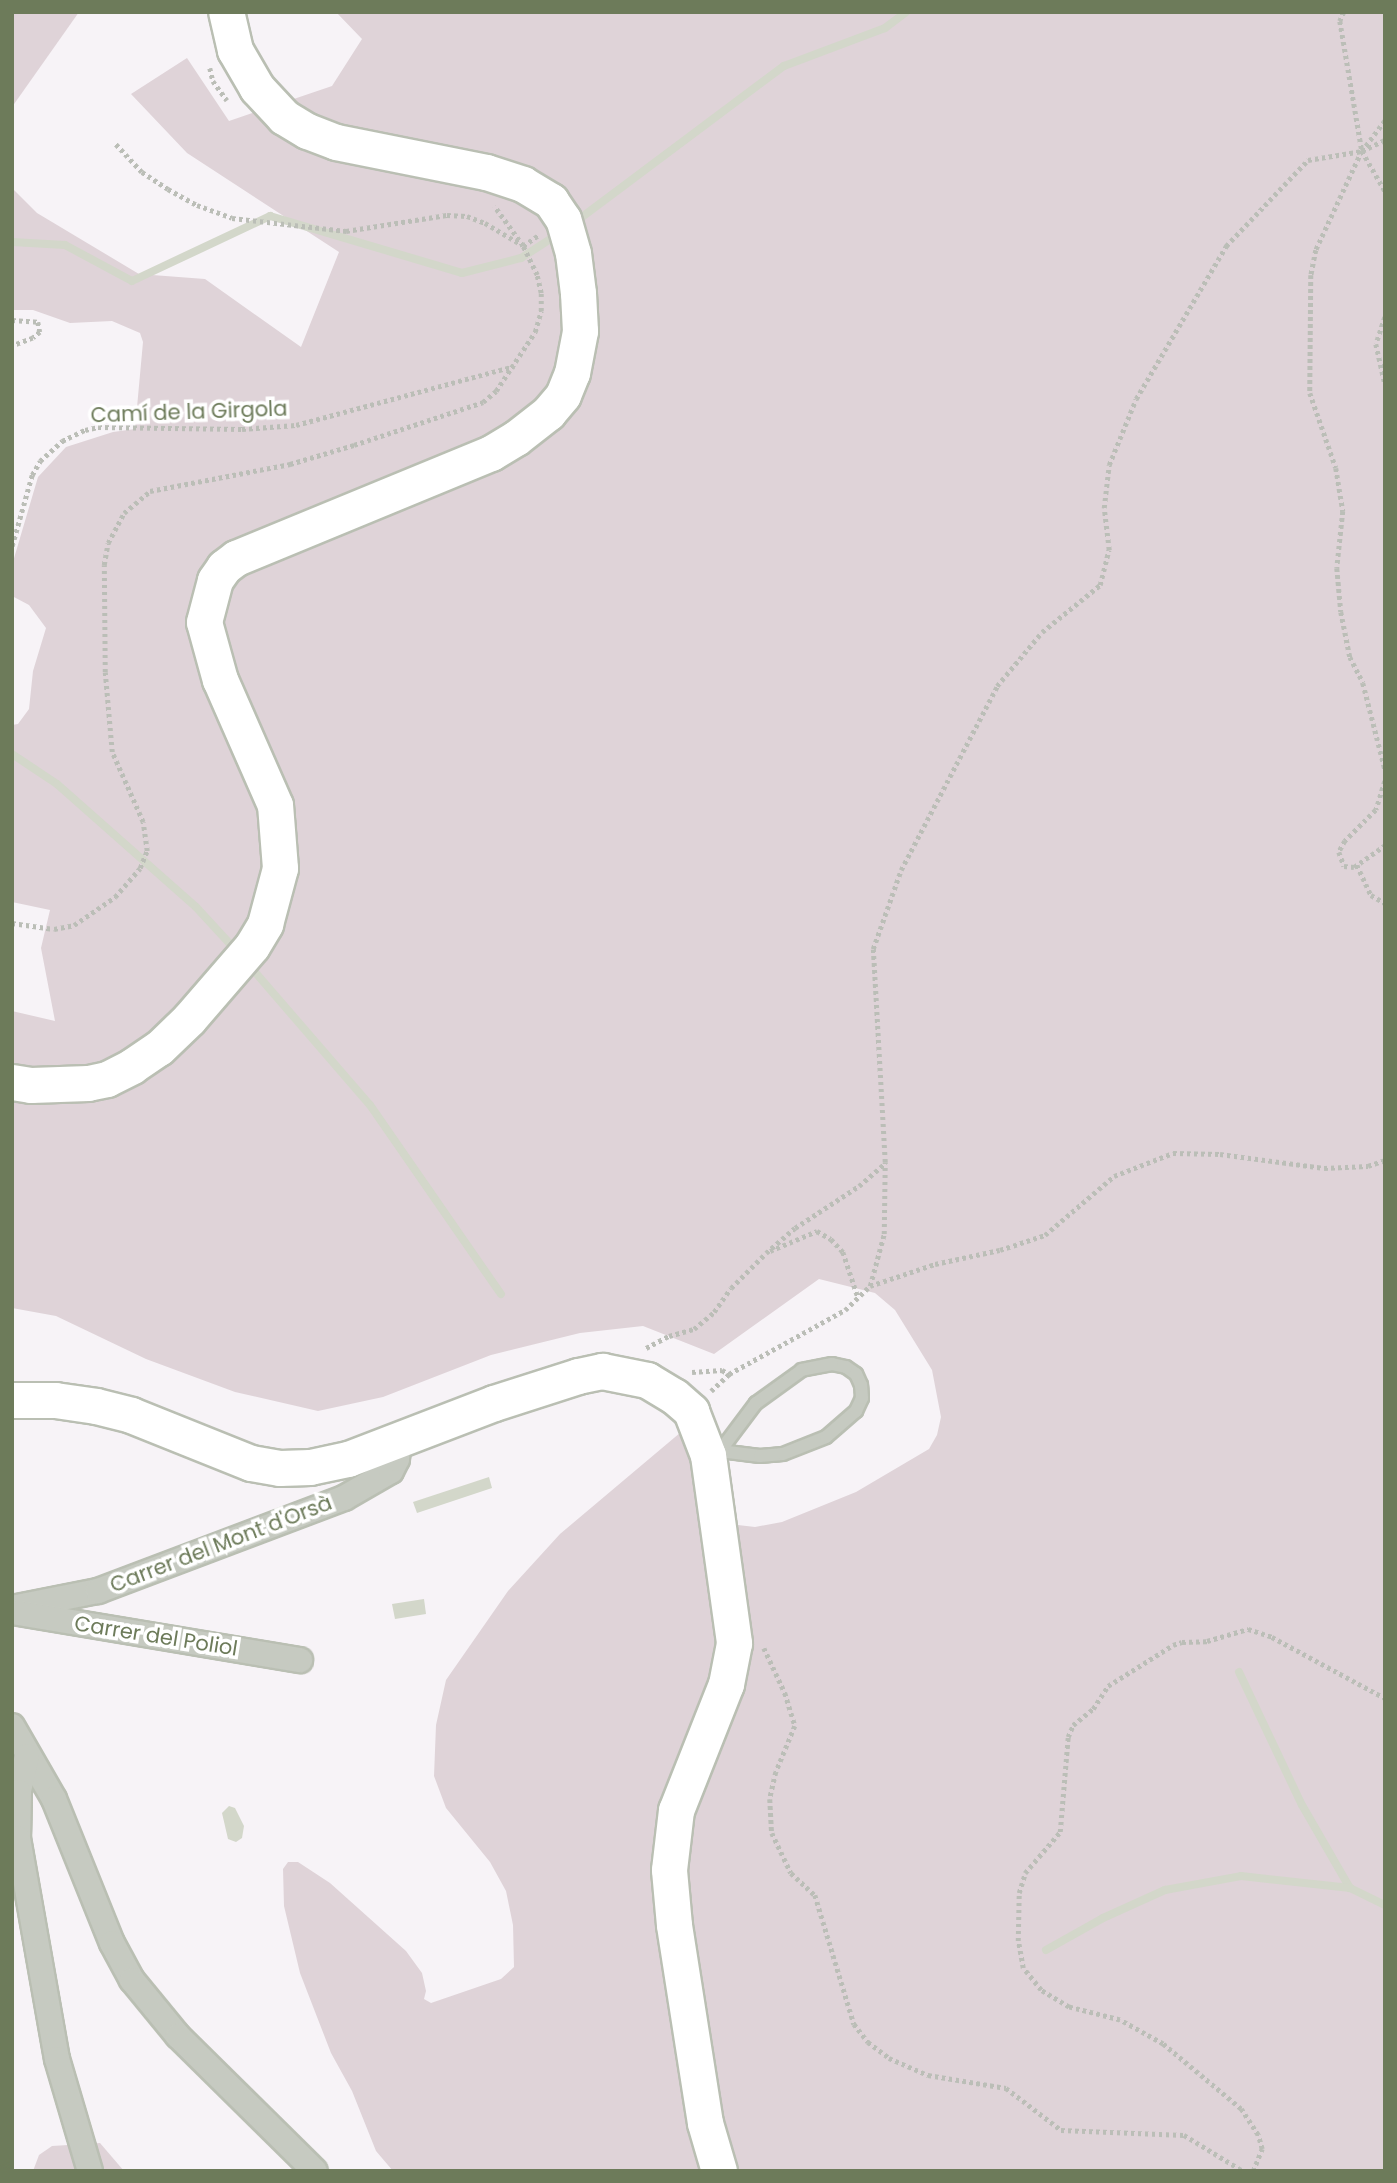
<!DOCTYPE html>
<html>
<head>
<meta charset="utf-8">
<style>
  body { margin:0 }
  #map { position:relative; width:1397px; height:2183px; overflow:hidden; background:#f7f3f7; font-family:Poppins,sans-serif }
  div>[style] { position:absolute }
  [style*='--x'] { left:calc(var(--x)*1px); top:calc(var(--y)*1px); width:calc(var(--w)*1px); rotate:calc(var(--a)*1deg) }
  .green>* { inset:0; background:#dfd3d8 }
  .water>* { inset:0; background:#d3d7ca }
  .stream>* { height:8px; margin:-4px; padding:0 4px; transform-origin:4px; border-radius:4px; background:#d3d7ca }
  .path>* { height:4.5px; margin-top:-2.25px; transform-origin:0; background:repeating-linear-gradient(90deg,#bbbeb7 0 3.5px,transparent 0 7px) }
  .roads { filter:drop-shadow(2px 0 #babfb3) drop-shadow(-2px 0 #babfb3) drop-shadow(0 2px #babfb3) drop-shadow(0 -2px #babfb3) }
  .lane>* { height:12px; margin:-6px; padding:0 6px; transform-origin:6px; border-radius:6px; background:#c6cac1 }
  .street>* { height:24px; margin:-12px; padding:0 12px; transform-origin:12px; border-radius:12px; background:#c6cac1 }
  .secondary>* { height:35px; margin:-17.5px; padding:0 17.5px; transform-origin:17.5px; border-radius:17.5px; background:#fff }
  span { translate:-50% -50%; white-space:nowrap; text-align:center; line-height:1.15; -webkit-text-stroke:7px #fff; paint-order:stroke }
  .street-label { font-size:21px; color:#6d7b5a }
  .frame { position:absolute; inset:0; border:14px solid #6d7b5a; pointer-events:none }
</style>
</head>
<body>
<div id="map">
  <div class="green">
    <i style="clip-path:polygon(12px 12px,79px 12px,12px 107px)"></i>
    <i style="clip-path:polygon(336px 12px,1385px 12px,1385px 2171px,393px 2171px,376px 2151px,352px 2091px,331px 2053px,300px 1973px,284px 1906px,283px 1869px,288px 1862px,298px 1862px,330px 1883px,406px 1951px,422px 1973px,426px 1991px,424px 1999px,431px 2003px,501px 1979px,514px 1967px,513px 1925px,506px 1891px,490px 1862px,446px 1808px,434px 1776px,436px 1725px,446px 1680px,508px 1591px,560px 1534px,687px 1427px,706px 1503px,738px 1525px,755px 1527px,782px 1522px,856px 1492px,929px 1449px,937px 1435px,941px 1417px,932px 1370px,895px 1310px,875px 1293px,819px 1279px,714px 1354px,643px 1326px,580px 1333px,491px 1355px,383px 1397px,318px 1411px,235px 1392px,146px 1359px,56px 1316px,12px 1308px,12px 1011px,55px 1021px,41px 948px,50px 910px,12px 902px,12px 725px,18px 724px,29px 709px,33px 671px,46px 628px,29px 605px,12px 596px,12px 565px,38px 477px,66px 447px,113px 432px,135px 429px,143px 342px,140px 333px,112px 321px,70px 323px,33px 310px,12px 310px,12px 188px,37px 213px,139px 274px,205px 279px,301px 347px,339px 252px,187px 153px,131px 94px,187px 58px,229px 121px,332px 86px,362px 39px)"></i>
    <i style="clip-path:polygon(100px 2143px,124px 2171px,33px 2171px,39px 2155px,52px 2146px)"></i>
  </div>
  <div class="water">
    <i style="clip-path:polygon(489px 1477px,492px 1488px,417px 1513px,413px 1502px)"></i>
    <i style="clip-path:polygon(424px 1599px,426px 1614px,395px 1619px,392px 1604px)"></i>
    <i style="clip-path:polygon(229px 1806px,235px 1808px,244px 1826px,242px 1838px,236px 1842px,228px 1839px,222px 1813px)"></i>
  </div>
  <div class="stream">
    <i style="--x:582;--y:217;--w:252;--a:-36.8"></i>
    <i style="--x:784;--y:66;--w:108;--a:-20.6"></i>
    <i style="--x:885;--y:28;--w:26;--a:-37"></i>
    <i style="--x:12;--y:242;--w:53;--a:3.2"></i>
    <i style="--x:65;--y:245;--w:76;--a:28.2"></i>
    <i style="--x:132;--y:281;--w:153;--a:-25.2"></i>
    <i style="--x:270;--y:216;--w:200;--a:16.5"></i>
    <i style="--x:462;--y:273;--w:61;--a:-14.3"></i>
    <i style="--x:521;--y:258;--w:33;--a:-33"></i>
    <i style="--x:12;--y:754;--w:54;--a:33.7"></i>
    <i style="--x:57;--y:784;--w:186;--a:41.5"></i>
    <i style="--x:196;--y:907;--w:50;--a:47.4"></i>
    <i style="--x:255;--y:972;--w:176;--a:49.2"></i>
    <i style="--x:370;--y:1105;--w:230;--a:55.3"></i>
    <i style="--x:1239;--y:1672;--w:147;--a:64.7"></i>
    <i style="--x:1302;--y:1805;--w:96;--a:60"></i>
    <i style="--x:1046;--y:1950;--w:65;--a:-29.3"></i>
    <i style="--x:1103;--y:1918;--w:68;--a:-24.3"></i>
    <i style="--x:1165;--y:1890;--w:77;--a:-10.4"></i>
    <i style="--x:1241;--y:1876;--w:110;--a:6.3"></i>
    <i style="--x:1350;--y:1888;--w:39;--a:26"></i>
  </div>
  <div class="path">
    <i style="--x:1344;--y:12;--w:10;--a:114"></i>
    <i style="--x:1340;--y:21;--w:132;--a:80.4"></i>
    <i style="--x:1362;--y:151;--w:46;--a:60.1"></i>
    <i style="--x:210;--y:68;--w:13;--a:77"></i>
    <i style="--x:213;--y:81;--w:24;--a:54"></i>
    <i style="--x:1385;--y:121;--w:38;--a:127"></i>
    <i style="--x:1362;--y:151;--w:109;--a:114.9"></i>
    <i style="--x:1316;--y:250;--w:25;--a:101"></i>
    <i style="--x:1311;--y:275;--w:118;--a:90.5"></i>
    <i style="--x:1310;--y:393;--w:79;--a:70.9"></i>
    <i style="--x:1336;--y:468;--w:44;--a:80.8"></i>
    <i style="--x:1343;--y:511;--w:57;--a:96"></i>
    <i style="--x:1337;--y:568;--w:44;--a:84.8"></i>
    <i style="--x:1341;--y:612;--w:46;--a:78.7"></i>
    <i style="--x:1350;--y:657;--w:29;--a:63"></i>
    <i style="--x:1363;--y:683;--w:89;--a:75.7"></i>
    <i style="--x:116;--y:144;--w:38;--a:47"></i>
    <i style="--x:142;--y:172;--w:31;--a:33"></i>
    <i style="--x:168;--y:189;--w:33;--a:29"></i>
    <i style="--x:197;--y:205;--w:37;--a:20"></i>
    <i style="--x:232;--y:218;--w:115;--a:6.5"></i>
    <i style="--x:346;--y:231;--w:102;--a:-9"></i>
    <i style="--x:447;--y:215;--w:20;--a:3"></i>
    <i style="--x:467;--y:216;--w:19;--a:21"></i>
    <i style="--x:485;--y:223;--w:43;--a:30.7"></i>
    <i style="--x:523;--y:246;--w:19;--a:-35"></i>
    <i style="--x:1385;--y:317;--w:28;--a:108"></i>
    <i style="--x:1376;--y:344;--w:41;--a:77.3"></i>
    <i style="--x:12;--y:320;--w:26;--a:4"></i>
    <i style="--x:38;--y:322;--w:10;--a:79"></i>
    <i style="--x:40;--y:332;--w:9;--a:139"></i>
    <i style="--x:33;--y:338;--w:22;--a:159"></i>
    <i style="--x:12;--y:546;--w:74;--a:-74.3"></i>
    <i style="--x:32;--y:475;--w:16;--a:-60"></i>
    <i style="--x:40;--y:461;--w:30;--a:-42"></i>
    <i style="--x:62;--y:441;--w:25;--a:-26"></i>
    <i style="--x:85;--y:430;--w:13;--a:-13"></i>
    <i style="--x:98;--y:427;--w:144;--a:0.8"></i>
    <i style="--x:242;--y:429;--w:54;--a:-4.2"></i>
    <i style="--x:296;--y:425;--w:226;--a:-15.1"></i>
    <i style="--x:1385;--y:781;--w:30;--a:107"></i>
    <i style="--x:1376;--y:810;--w:44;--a:135"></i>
    <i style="--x:1345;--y:841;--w:13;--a:119"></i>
    <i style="--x:1339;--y:852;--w:15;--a:70"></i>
    <i style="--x:1344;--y:866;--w:10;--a:6"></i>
    <i style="--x:1354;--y:867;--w:38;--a:-35"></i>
    <i style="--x:1357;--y:865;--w:33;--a:65"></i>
    <i style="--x:1371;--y:895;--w:16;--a:30"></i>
    <i style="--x:12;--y:923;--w:42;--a:8.1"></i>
    <i style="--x:54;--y:929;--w:20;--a:-11"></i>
    <i style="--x:74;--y:925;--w:50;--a:-34.3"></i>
    <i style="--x:115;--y:897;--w:38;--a:-49"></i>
    <i style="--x:140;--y:868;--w:18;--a:-68"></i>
    <i style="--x:147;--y:851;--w:29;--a:-98"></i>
    <i style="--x:143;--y:822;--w:77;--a:-113.9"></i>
    <i style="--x:112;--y:752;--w:80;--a:-95"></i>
    <i style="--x:105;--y:672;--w:107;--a:-90.5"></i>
    <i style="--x:104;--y:565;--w:22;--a:-80"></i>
    <i style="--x:108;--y:543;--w:34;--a:-62"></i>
    <i style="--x:124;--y:513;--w:34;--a:-40"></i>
    <i style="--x:150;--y:491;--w:143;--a:-10.9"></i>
    <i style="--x:290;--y:464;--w:67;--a:-16.5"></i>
    <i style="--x:354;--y:445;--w:136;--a:-18.4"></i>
    <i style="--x:483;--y:402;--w:17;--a:-40"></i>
    <i style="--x:496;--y:391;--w:71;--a:-56.5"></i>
    <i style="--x:535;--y:332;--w:22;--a:-74"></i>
    <i style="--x:541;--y:311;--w:18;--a:-90"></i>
    <i style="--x:541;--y:293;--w:18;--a:-103"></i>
    <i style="--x:537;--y:275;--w:32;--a:-116"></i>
    <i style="--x:523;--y:246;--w:49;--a:-125.9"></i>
    <i style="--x:770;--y:1251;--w:51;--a:-23.1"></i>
    <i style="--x:817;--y:1231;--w:16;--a:30"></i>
    <i style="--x:831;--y:1239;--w:18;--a:47"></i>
    <i style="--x:843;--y:1252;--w:47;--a:71.6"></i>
    <i style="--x:870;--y:1286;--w:54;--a:-74.9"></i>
    <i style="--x:884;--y:1234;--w:72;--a:-89.2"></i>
    <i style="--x:885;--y:1162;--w:213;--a:-93.2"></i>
    <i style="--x:873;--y:949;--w:84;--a:-70.5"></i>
    <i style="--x:901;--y:870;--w:208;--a:-62.4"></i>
    <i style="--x:997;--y:686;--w:70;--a:-50.2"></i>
    <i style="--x:1042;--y:632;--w:75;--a:-39"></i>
    <i style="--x:1100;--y:585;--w:36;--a:-76"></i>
    <i style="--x:1109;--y:550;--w:42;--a:-96.8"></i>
    <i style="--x:1104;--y:508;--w:43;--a:-83.4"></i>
    <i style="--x:1109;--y:465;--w:71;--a:-67.8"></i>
    <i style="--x:1136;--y:399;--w:178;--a:-59.5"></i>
    <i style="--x:1226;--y:246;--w:119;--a:-46.4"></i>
    <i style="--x:1308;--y:160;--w:55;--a:-9.5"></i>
    <i style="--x:1362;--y:151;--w:25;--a:-26"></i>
    <i style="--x:646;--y:1348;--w:26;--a:-28"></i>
    <i style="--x:669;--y:1336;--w:26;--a:-16"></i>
    <i style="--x:694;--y:1329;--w:26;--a:-40"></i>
    <i style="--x:714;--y:1312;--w:29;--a:-55"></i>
    <i style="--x:731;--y:1288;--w:49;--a:-45"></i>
    <i style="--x:766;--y:1253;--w:38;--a:-41"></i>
    <i style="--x:795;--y:1228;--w:77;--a:-33.3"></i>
    <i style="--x:859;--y:1186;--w:35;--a:-41"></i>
    <i style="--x:692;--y:1372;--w:30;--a:-4"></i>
    <i style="--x:722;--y:1370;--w:8;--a:30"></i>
    <i style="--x:711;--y:1391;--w:25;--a:-43"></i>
    <i style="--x:729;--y:1374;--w:132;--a:-28.9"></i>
    <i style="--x:845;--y:1310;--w:35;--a:-44"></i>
    <i style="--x:870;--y:1286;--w:69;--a:-18.7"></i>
    <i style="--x:935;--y:1264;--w:66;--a:-12.2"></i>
    <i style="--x:1000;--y:1250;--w:47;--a:-18.4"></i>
    <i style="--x:1045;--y:1235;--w:91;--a:-40.5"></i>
    <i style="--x:1114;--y:1176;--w:63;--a:-21.3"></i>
    <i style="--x:1173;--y:1153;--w:47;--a:1.2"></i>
    <i style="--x:1220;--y:1154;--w:105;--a:7.7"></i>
    <i style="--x:1324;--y:1168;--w:44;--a:-2.6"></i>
    <i style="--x:1368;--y:1166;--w:18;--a:-19"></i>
    <i style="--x:764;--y:1648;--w:50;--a:65"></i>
    <i style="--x:785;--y:1693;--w:34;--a:73"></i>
    <i style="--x:795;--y:1726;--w:50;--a:112.4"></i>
    <i style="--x:776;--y:1772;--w:28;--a:103"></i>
    <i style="--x:770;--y:1799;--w:34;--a:87"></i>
    <i style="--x:772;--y:1833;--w:44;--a:64.6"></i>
    <i style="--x:791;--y:1873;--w:33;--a:43"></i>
    <i style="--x:815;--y:1895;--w:135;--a:73.2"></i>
    <i style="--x:854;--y:2024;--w:23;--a:52"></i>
    <i style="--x:868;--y:2042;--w:26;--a:37"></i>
    <i style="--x:889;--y:2058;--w:43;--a:23.6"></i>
    <i style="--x:928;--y:2075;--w:79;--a:9.5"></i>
    <i style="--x:1006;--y:2088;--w:69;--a:37.4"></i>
    <i style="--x:1061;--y:2130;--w:123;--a:2.3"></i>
    <i style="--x:1184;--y:2135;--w:69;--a:31.4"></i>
    <i style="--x:1253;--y:2171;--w:24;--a:-68"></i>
    <i style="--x:1262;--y:2149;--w:15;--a:-106"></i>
    <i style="--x:1258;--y:2135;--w:31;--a:-123"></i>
    <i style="--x:1241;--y:2109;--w:102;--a:-140.2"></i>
    <i style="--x:1163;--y:2044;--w:49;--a:-150.8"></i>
    <i style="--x:1120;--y:2020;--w:53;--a:-165.7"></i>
    <i style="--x:1069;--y:2007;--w:33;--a:-149"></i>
    <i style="--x:1041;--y:1990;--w:28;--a:-129"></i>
    <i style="--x:1023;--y:1968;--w:27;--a:-100"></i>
    <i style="--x:1018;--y:1941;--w:48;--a:-88.8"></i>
    <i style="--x:1019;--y:1893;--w:21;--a:-73"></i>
    <i style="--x:1025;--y:1873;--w:54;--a:-49.5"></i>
    <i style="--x:1060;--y:1832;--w:95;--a:-85.2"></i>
    <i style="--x:1068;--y:1737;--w:13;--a:-67"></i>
    <i style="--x:1073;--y:1725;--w:26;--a:-39"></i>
    <i style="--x:1093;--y:1709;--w:27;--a:-57"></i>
    <i style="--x:1108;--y:1686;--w:77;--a:-32.2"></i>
    <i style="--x:1173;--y:1645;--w:9;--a:-18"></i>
    <i style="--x:1182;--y:1642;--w:25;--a:-2"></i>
    <i style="--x:1207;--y:1641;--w:43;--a:-16.3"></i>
    <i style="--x:1248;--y:1629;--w:25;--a:18"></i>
    <i style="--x:1272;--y:1637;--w:128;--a:28.4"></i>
  </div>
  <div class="roads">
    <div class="lane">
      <i style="--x:709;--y:1454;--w:11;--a:-15"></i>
      <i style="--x:720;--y:1451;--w:40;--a:7.1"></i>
      <i style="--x:760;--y:1456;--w:23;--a:-5"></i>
      <i style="--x:783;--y:1454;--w:46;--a:-21.6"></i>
      <i style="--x:826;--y:1437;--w:40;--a:-41"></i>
      <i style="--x:856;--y:1411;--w:14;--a:-65"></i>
      <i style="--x:862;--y:1398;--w:13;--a:-94"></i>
      <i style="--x:861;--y:1385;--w:12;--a:-114"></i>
      <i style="--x:856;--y:1374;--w:12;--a:-145"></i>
      <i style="--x:846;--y:1367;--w:14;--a:-168"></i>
      <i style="--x:832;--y:1364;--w:31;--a:169"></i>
      <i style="--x:802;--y:1370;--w:57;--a:144.3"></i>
      <i style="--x:756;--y:1403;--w:60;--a:126.9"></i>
    </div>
    <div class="street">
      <i style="--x:12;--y:1608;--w:88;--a:-11.2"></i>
      <i style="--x:98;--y:1591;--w:263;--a:-20.7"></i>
      <i style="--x:344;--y:1498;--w:54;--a:-29.9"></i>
      <i style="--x:391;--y:1471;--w:13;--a:-63"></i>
      <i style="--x:397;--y:1459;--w:19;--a:-84"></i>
      <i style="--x:18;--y:1613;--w:286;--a:9.5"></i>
      <i style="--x:12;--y:1726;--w:84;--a:60.1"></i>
      <i style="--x:54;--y:1799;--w:155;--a:68.1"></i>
      <i style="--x:112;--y:1943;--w:42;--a:61.6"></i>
      <i style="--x:132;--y:1980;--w:72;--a:50.6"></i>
      <i style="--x:178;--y:2036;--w:192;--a:44.6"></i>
      <i style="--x:27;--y:1756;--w:37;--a:103"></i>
      <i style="--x:19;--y:1792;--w:46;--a:91.2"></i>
      <i style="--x:18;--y:1838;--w:224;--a:80"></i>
      <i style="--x:57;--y:2059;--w:117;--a:73.6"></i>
    </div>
    <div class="secondary">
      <i style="--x:12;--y:1082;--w:19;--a:9"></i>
      <i style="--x:31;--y:1085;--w:57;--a:-2"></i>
      <i style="--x:88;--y:1083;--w:19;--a:-12"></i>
      <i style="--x:107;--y:1079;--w:28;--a:-27"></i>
      <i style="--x:132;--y:1066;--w:32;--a:-34"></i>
      <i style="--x:159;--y:1048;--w:42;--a:-44"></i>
      <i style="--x:189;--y:1019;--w:96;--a:-49.2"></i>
      <i style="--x:252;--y:946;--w:26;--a:-59"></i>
      <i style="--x:265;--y:924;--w:58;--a:-75"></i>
      <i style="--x:280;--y:868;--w:63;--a:-94.5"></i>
      <i style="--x:275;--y:805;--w:137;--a:-113.7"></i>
      <i style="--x:220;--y:680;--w:60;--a:-105.4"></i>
      <i style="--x:204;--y:622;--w:43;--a:-75.3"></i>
      <i style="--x:215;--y:580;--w:16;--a:-55"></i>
      <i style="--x:224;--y:567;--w:15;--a:-37"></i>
      <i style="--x:236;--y:558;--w:276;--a:-22.4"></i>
      <i style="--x:491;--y:453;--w:29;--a:-31"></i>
      <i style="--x:516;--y:438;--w:41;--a:-38"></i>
      <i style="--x:548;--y:413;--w:23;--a:-50"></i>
      <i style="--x:563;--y:395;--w:24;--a:-68"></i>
      <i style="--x:572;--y:373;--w:43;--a:-79.2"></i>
      <i style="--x:580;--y:331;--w:38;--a:-93"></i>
      <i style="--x:578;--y:293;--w:40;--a:-97.1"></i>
      <i style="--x:573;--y:253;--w:35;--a:-106"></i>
      <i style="--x:563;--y:219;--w:22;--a:-124"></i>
      <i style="--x:551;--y:201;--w:33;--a:-149"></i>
      <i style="--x:523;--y:184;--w:39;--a:-162"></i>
      <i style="--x:486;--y:172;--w:153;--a:-168.7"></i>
      <i style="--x:336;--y:142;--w:31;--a:-159"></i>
      <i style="--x:307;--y:131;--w:27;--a:-149"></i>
      <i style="--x:284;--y:117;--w:40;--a:-133"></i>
      <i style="--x:257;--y:88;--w:44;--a:-120.1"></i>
      <i style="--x:235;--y:50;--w:39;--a:-103"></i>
      <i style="--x:12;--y:1400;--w:43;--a:0"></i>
      <i style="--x:55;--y:1400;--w:41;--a:8.3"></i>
      <i style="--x:96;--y:1406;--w:36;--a:14"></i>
      <i style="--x:131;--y:1415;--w:129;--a:21.8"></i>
      <i style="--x:251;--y:1463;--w:29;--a:10"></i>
      <i style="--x:280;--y:1468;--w:30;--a:-2"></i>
      <i style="--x:310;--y:1467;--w:39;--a:-12"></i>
      <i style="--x:348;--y:1459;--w:156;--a:-21"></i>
      <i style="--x:494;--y:1403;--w:88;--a:-17.8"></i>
      <i style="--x:578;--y:1376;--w:25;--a:-12"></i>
      <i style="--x:602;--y:1371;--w:46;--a:11.3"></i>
      <i style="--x:647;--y:1380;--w:31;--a:31"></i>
      <i style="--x:674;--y:1396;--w:23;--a:41"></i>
      <i style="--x:691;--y:1411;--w:47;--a:68.9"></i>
      <i style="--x:708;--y:1455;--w:190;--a:82.1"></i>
      <i style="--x:734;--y:1643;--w:42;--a:101"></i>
      <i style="--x:726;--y:1684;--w:136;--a:111.6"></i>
      <i style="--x:676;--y:1810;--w:60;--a:96.7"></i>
      <i style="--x:669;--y:1870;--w:55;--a:84.8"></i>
      <i style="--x:674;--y:1925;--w:200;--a:81.1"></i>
      <i style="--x:705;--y:2123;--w:50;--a:73.7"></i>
    </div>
  </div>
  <div class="street-label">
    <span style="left:189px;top:412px;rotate:-2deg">Camí de la Girgola</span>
    <span style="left:221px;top:1544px;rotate:-21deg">Carrer del Mont d'Orsà</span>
    <span style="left:156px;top:1636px;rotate:9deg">Carrer del Poliol</span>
  </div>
  <div class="frame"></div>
</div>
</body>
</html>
